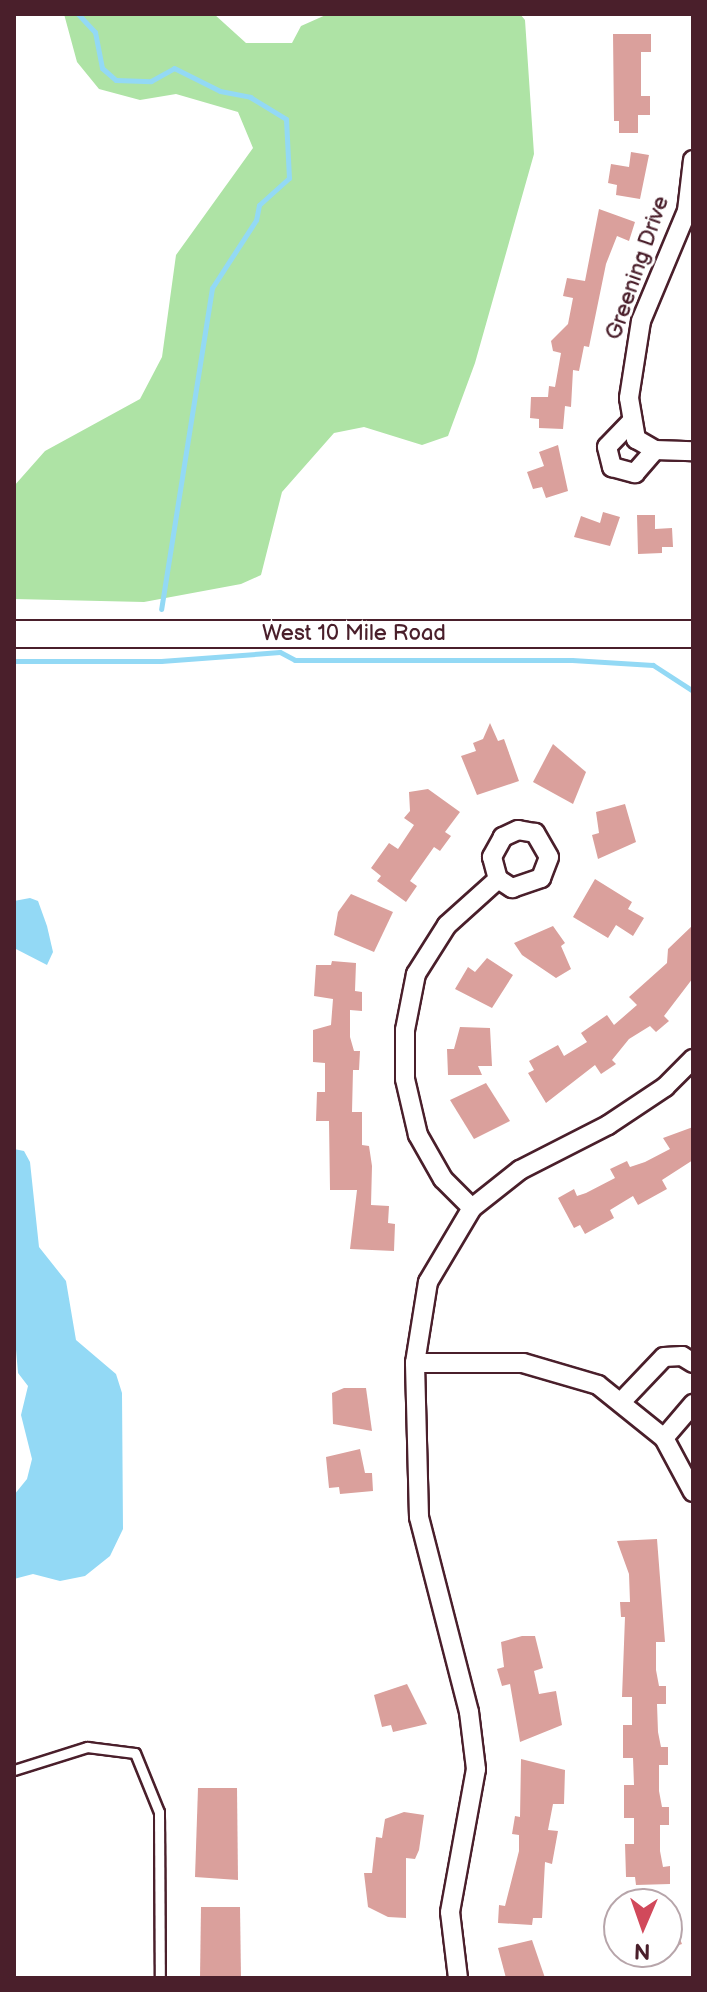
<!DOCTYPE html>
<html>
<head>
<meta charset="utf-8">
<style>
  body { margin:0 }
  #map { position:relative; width:707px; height:1992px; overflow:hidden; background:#fff; font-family:"Balsamiq Sans",sans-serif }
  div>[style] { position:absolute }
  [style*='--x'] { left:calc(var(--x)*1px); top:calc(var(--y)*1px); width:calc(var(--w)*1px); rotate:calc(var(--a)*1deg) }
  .green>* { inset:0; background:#aee3a5 }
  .water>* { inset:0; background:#93d9f5 }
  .stream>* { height:5px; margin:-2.5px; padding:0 2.5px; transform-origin:2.5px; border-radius:2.5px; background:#93d9f5 }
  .building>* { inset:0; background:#daa09c }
  .roads { filter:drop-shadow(2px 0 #4a1f2b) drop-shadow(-2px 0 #4a1f2b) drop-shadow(0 2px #4a1f2b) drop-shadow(0 -2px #4a1f2b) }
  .lane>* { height:9px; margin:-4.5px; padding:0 4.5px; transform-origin:4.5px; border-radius:4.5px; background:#fff }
  .street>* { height:18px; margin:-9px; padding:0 9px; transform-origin:9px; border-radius:9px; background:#fff }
  .secondary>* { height:26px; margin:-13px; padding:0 13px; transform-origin:13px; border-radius:13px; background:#fff }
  span { translate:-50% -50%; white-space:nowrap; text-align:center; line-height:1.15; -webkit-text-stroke:6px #fff; paint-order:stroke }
  .street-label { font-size:22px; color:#4a1f2b }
  .frame { position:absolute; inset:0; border:16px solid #4a1f2b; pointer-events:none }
  .north { position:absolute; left:603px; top:1888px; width:80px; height:80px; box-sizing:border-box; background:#fff; border:2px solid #b7a5aa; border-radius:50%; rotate:182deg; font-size:22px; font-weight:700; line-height:32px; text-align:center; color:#4a1f2b }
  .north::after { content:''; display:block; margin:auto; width:28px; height:36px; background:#d1495b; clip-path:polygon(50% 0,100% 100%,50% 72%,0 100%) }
</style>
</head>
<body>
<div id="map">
  <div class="green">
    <i style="clip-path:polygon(64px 14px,214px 14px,246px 43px,292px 43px,301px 26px,328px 14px,520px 14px,525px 20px,534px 154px,475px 363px,448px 436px,422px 445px,364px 427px,334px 433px,282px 492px,261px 575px,241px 584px,144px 602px,14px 599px,14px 486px,45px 451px,140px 399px,162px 357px,176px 255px,253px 148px,238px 112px,176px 94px,140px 100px,99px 89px,77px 62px)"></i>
  </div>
  <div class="water">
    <i style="clip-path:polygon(30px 898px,38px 901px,47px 926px,53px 952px,47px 965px,14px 948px,14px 901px)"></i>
    <i style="clip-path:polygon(14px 1149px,24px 1151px,30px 1162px,39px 1247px,66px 1281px,76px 1340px,116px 1374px,122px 1393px,123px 1529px,110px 1556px,85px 1576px,60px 1581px,33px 1574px,14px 1579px,14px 1495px,27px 1479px,32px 1459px,21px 1415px,28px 1386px,18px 1373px,14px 1326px)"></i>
  </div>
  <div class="stream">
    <i style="--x:78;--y:14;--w:25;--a:47"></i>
    <i style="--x:95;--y:32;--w:37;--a:79"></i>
    <i style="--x:102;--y:68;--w:18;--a:41"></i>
    <i style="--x:116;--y:80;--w:35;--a:2"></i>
    <i style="--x:151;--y:81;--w:26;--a:-29"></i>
    <i style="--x:174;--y:68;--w:51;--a:26.6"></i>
    <i style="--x:220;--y:91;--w:31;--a:11"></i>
    <i style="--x:250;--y:97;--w:42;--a:31.4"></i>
    <i style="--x:286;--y:119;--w:59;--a:87.1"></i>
    <i style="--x:289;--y:178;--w:40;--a:138"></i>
    <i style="--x:259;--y:205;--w:15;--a:101"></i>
    <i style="--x:256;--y:220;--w:81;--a:122.9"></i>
    <i style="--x:212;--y:288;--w:325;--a:99"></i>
    <i style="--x:14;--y:661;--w:147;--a:0"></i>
    <i style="--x:161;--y:661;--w:119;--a:-4.3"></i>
    <i style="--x:280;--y:652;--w:17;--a:28"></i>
    <i style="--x:295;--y:660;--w:277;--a:0"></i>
    <i style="--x:572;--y:660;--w:81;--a:3.5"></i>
    <i style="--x:653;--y:665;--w:48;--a:33"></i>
  </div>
  <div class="building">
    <i style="clip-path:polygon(613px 34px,651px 34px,651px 52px,641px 52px,641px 96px,650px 96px,650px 115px,638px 115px,638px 133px,619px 133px,619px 121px,614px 121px)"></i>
    <i style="clip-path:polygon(631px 152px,649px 155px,640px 199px,616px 195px,617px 185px,608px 183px,611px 164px,629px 167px)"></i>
    <i style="clip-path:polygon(599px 209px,635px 222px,629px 241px,617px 236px,606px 264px,589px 347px,584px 346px,579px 371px,573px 370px,571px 407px,565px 406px,563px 429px,539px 428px,539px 419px,530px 418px,531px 397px,548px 397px,549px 386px,555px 387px,561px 353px,553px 351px,551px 341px,568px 324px,573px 298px,563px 296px,567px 278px,585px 281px)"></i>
    <i style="clip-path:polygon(558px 445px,568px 491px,546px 498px,542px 487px,533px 489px,527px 472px,544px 466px,539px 452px)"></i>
    <i style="clip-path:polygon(603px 512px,620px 517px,610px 546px,574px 537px,581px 516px,600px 523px)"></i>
    <i style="clip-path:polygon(637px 515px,655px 515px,655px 529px,672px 528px,673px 547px,662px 547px,662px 553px,638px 554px)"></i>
    <i style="clip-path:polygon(490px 723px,498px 741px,504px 739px,519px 781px,477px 795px,461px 756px,476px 751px,473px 743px,483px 739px)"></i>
    <i style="clip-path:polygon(553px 744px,586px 772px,573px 804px,533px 782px)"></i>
    <i style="clip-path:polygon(428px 789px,460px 812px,445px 832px,451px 836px,440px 851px,434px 847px,410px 881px,417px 886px,406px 902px,377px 881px,381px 876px,371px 868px,389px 843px,398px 849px,414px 825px,404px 818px,410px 811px,409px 792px)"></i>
    <i style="clip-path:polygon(625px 804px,636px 842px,598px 859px,592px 835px,599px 833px,596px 812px)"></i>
    <i style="clip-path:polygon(595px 879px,632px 902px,628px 909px,644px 918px,633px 936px,616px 925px,608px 938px,573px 917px)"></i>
    <i style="clip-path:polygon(351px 894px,393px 912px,374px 952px,334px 935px,338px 912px)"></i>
    <i style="clip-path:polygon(693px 925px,693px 978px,664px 1016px,669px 1021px,656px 1032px,650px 1026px,629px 1039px,612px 1060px,616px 1064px,601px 1074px,595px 1065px,546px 1103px,528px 1073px,534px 1070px,529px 1061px,558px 1045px,564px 1056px,587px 1042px,581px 1033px,607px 1015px,614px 1025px,637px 1005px,629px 997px,667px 963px,668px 949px)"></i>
    <i style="clip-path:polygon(553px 926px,565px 943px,561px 946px,571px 969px,556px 978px,522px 955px,514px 943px)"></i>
    <i style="clip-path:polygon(487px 958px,513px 975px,492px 1008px,455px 989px,468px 967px,475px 972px)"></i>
    <i style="clip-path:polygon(332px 961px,356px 963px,355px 991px,362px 992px,362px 1011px,350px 1010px,350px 1037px,354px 1051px,360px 1051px,359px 1070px,353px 1070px,352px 1112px,362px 1112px,362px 1145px,369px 1146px,372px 1166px,371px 1205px,389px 1206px,388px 1223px,395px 1224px,394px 1251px,350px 1249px,357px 1190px,330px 1190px,329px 1121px,316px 1121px,317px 1092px,325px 1092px,325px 1063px,313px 1062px,313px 1030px,331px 1025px,333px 999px,314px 996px,316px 965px,331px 965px)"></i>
    <i style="clip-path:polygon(460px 1027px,490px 1028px,492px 1066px,478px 1066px,482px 1075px,448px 1075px,447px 1049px,454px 1049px)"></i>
    <i style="clip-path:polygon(486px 1083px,510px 1121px,474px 1139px,450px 1100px)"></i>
    <i style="clip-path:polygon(693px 1127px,693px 1160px,662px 1180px,667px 1189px,638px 1205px,633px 1196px,610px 1210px,614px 1218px,585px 1234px,580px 1225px,574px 1228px,558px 1198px,574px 1189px,577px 1196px,586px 1193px,615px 1178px,610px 1169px,627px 1161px,630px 1167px,645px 1162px,670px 1149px,663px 1138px)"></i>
    <i style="clip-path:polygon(344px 1388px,366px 1388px,372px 1431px,333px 1424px,332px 1393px)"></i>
    <i style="clip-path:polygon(360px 1449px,365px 1473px,372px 1473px,373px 1491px,340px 1494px,339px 1487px,329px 1488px,326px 1457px)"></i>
    <i style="clip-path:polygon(657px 1539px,665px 1642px,656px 1642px,656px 1670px,659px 1686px,666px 1686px,666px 1704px,657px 1704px,658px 1732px,661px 1747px,668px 1747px,668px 1765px,659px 1765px,659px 1791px,662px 1807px,669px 1807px,669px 1825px,660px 1825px,660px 1851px,663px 1867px,670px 1866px,670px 1884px,636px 1885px,635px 1877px,626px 1877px,625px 1844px,634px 1844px,634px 1818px,624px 1818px,624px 1785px,634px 1785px,633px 1758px,623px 1758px,623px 1725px,632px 1725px,632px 1697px,622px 1697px,625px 1617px,621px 1617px,620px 1602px,630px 1602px,629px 1574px,617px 1541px)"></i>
    <i style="clip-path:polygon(522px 1636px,535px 1636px,543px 1668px,534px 1671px,539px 1694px,556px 1691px,562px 1725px,520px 1742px,510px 1684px,502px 1686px,497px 1669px,504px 1667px,501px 1642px)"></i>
    <i style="clip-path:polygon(407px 1684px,427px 1724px,393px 1732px,391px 1725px,382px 1727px,374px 1695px)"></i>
    <i style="clip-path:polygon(521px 1759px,565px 1770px,564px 1804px,553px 1804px,548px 1830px,558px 1831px,552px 1864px,545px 1862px,542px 1918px,533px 1918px,532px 1925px,498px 1923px,499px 1905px,505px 1906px,519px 1851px,519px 1835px,512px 1834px,515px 1816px,520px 1817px)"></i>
    <i style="clip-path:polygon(198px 1788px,237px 1788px,238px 1880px,195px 1877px)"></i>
    <i style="clip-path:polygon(404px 1812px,424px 1815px,419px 1850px,415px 1859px,406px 1858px,406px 1918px,388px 1917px,368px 1907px,364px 1873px,372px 1873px,376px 1837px,382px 1838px,385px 1819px)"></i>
    <i style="clip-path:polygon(201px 1907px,240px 1907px,241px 1978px,200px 1978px)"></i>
    <i style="clip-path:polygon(667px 1908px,682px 1944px,667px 1949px)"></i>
    <i style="clip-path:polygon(532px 1940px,545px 1978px,506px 1978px,498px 1948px)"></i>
  </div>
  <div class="roads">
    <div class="lane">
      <i style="--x:14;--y:1770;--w:77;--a:-17.5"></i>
      <i style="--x:87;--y:1747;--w:48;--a:7.1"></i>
      <i style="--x:135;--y:1753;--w:64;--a:67.9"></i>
      <i style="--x:159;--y:1812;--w:166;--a:89.7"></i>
    </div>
    <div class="street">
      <i style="--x:693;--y:160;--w:51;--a:96.7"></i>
      <i style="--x:687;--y:211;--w:119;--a:112.7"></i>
      <i style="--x:641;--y:321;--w:78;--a:98.9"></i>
      <i style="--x:629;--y:398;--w:42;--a:80.3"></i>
      <i style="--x:636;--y:439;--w:22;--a:30"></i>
      <i style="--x:655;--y:450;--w:38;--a:2"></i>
      <i style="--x:630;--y:423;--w:33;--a:134"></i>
      <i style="--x:607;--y:447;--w:21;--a:76"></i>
      <i style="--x:612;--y:467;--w:24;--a:15"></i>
      <i style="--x:635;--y:473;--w:30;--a:-49"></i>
      <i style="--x:472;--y:1208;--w:41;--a:-135"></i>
      <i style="--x:443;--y:1179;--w:51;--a:-119.6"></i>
      <i style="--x:418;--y:1135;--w:57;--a:-103.1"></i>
      <i style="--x:405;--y:1079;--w:49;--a:-90"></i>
      <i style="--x:405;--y:1030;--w:57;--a:-78.9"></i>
      <i style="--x:416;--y:974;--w:58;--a:-57.7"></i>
      <i style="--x:447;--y:925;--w:69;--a:-42"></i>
      <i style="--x:498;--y:879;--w:17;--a:33"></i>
      <i style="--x:512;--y:888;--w:31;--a:-19"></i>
      <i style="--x:541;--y:878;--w:22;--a:-69"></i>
      <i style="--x:549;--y:857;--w:28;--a:-120"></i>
      <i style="--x:535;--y:833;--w:17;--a:-170"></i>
      <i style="--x:518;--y:830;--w:17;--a:155"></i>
      <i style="--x:503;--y:837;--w:23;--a:119"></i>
      <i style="--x:492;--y:857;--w:23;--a:75"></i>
      <i style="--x:415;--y:1363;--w:108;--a:0"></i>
      <i style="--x:523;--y:1363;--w:78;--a:16.3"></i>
      <i style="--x:598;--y:1385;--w:85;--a:38.8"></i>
      <i style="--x:664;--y:1438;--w:61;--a:61.8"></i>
      <i style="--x:623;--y:1400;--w:59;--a:-46.4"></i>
      <i style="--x:664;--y:1357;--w:18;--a:-3"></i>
      <i style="--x:682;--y:1356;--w:13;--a:32"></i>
      <i style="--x:664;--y:1438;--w:45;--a:-49.5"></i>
      <i style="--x:458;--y:1978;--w:66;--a:-96.9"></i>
      <i style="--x:450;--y:1912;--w:145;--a:-79.7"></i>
      <i style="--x:476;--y:1769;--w:57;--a:-97"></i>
      <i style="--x:469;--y:1712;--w:201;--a:-104.4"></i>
      <i style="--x:419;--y:1517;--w:154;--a:-91.5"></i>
      <i style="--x:415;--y:1363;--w:82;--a:-80.9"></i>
      <i style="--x:428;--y:1282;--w:86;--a:-59.3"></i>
      <i style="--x:472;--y:1208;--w:61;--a:-38.4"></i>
      <i style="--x:520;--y:1170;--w:99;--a:-27.1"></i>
      <i style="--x:608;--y:1125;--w:69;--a:-33.7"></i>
      <i style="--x:665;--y:1087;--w:40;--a:-45"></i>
    </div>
    <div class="secondary">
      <i style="--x:14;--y:634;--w:679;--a:0"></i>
    </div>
  </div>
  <div class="street-label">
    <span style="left:638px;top:268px;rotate:-71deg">Greening Drive</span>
    <span style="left:354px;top:634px">West 10 Mile Road</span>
  </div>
  <div class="frame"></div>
  <div class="north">N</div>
</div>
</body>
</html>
